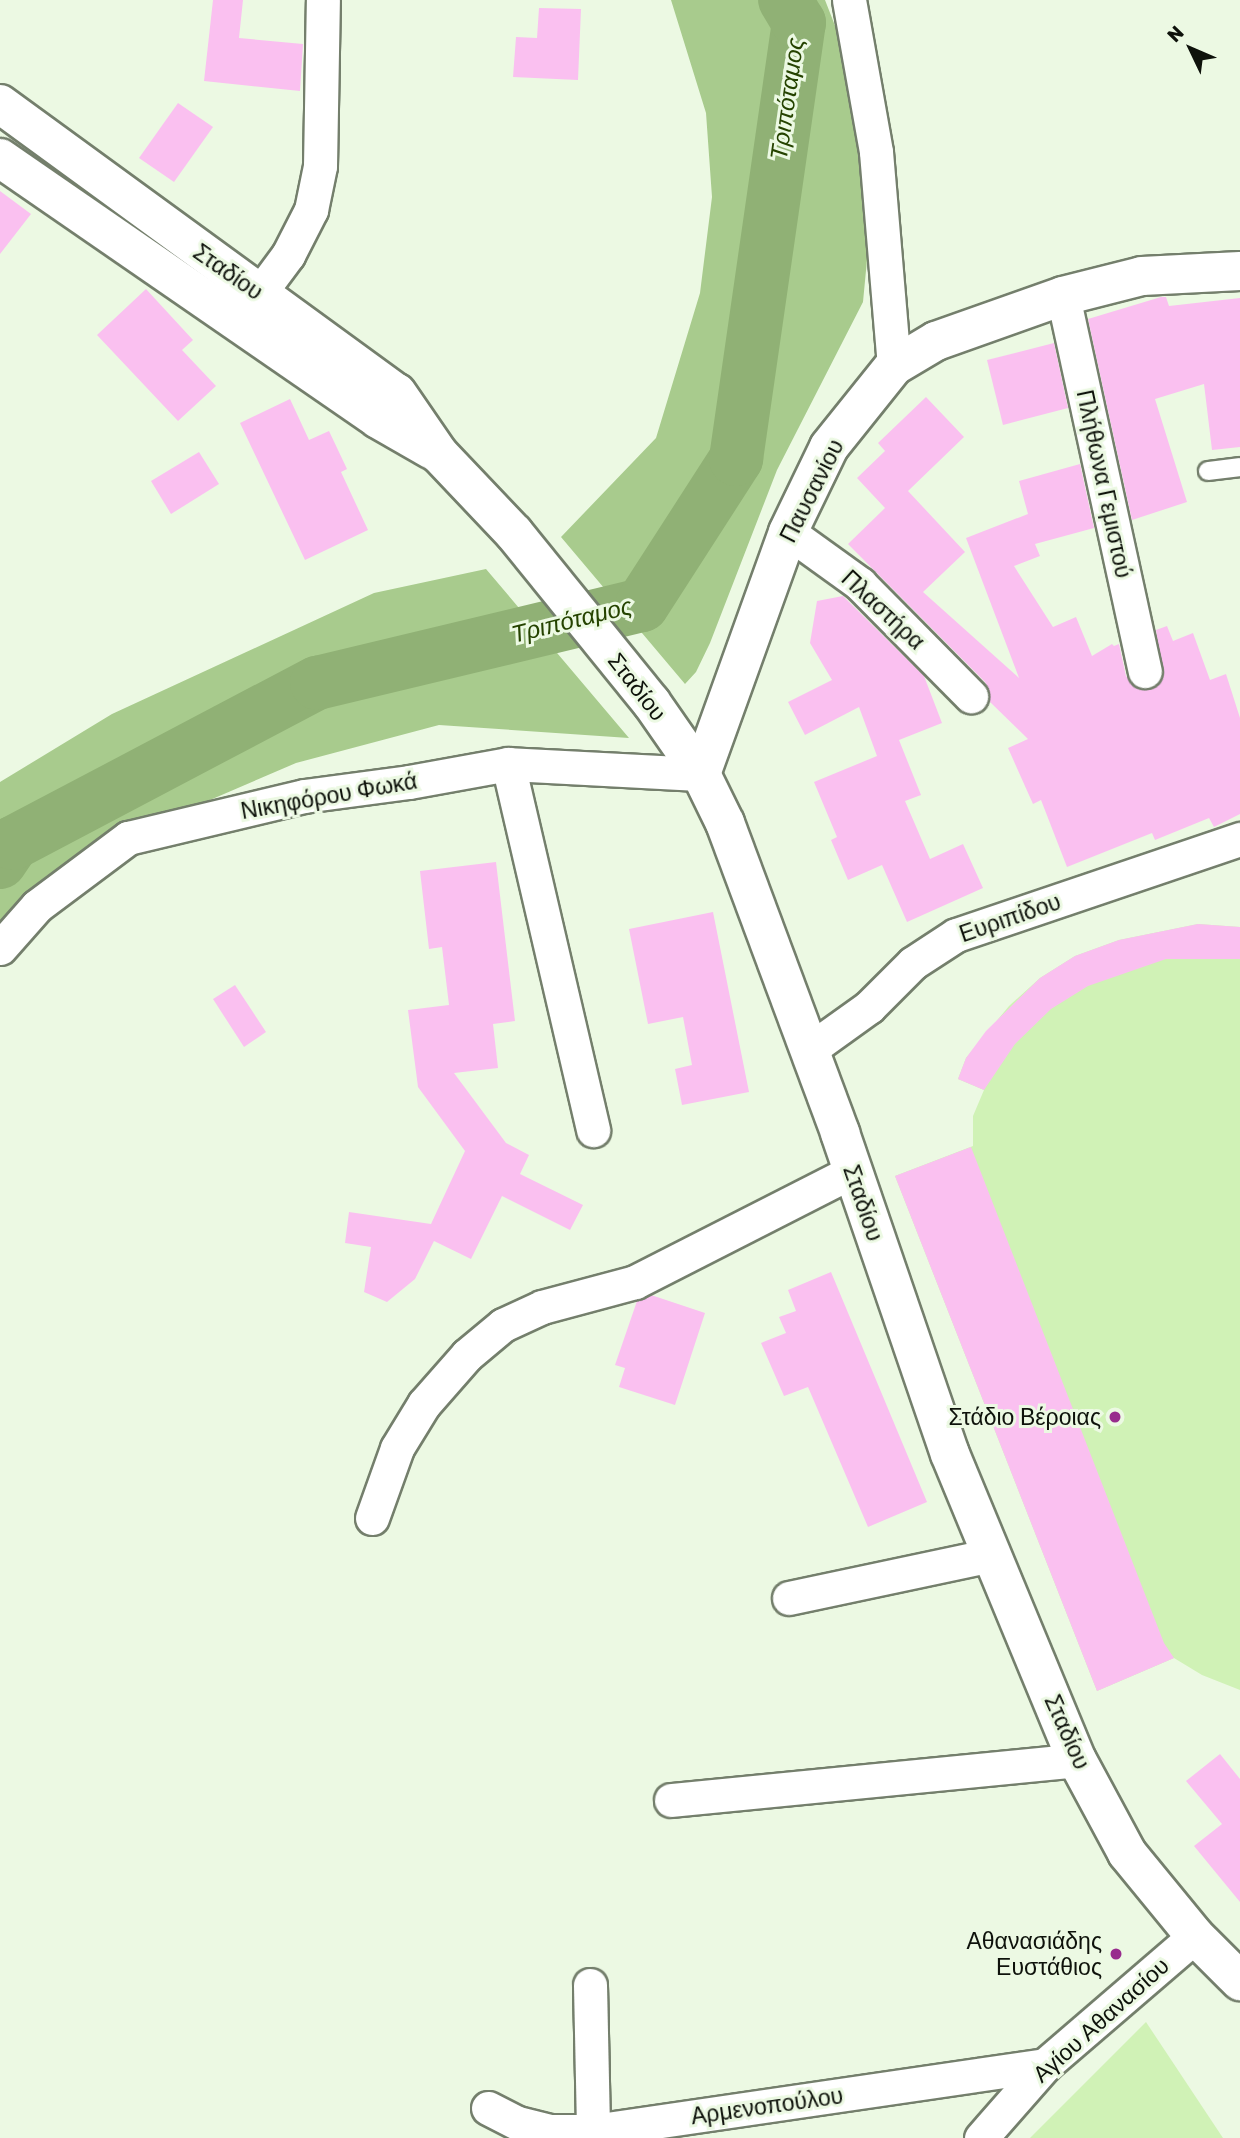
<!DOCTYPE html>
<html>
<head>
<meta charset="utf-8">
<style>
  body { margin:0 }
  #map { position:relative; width:1240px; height:2138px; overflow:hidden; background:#ecf9e3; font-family:Rubik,sans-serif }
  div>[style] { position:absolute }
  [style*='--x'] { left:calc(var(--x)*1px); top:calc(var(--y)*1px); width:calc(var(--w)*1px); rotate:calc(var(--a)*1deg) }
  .green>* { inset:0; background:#d0f2b6 }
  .forest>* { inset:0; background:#a8cb8d }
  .river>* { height:54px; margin:-27px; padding:0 27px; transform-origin:27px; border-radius:27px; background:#90b175 }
  .building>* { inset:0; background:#fac0f0 }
  .roads { filter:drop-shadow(2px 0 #747f6c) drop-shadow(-2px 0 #747f6c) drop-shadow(0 2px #747f6c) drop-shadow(0 -2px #747f6c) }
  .service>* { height:18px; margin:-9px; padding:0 9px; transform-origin:9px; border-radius:9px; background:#fff }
  .minor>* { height:33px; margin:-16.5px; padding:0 16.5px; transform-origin:16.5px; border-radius:16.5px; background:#fff }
  .secondary>* { height:38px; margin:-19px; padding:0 19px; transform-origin:19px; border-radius:19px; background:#fff }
  .dots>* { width:19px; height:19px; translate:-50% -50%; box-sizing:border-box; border:4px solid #ecf9e3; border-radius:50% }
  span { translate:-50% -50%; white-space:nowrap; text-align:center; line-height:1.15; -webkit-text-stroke:6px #ecf9e3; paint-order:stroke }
  .street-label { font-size:23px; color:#0e120b }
  .poi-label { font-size:23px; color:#0e120b }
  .right { translate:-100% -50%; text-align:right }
  .water-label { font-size:24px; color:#254300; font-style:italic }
  .north { position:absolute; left:1156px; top:14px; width:70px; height:70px; -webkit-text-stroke:5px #ecf9e3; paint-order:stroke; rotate:314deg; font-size:19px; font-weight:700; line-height:28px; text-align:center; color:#0e120b }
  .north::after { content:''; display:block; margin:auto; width:24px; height:32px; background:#0e120b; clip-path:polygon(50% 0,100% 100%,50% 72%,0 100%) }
</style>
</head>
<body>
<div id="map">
  <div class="green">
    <i style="clip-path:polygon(1198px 924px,1240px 927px,1240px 1690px,1202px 1675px,1174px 1658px,1097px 1691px,895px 1176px,973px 1146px,973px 1116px,984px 1090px,958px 1079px,966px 1058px,1009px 1006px,1040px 978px,1075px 956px,1119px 940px)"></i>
    <i style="clip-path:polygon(1146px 2022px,1223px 2138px,1030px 2138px)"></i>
  </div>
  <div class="forest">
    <i style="clip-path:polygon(671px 0,825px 0,848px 59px,876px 166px,863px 302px,777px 470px,710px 643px,696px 672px,685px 684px,561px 537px,656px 438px,700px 293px,712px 197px,706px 113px)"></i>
    <i style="clip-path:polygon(486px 569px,629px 738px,439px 725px,296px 763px,210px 800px,94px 864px,0 946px,0 782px,112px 714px,374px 593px)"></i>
  </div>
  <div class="river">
    <i style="--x:0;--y:862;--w:23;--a:-56"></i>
    <i style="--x:13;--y:843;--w:344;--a:-27.8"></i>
    <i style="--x:317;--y:683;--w:334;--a:-13.5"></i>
    <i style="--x:642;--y:605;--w:174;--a:-57.2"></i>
    <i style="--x:736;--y:459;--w:441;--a:-81.8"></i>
    <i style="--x:799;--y:23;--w:27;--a:-121"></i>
  </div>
  <div class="building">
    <i style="clip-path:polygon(213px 0,243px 0,239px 38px,303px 44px,300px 91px,204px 81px)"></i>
    <i style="clip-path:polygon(539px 8px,581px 9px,578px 80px,513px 77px,516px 37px,537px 38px)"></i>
    <i style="clip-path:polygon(178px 103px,213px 127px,174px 182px,139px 158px)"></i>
    <i style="clip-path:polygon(0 191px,31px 214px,0 254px)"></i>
    <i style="clip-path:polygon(146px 289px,193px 340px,182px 350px,216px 386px,178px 421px,97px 335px)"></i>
    <i style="clip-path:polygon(1161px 297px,1166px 297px,1169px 306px,1240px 298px,1240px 447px,1212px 450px,1204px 384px,1155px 399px,1187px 502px,1132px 520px,1088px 319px)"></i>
    <i style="clip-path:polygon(1054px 343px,1068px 408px,1003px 425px,987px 360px)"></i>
    <i style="clip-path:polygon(926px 397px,964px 437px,908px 491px,965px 552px,923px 592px,1019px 678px,966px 538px,1028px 514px,1019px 481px,1080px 464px,1094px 528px,1035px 544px,1040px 556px,1014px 566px,1053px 627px,1076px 617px,1092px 656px,1112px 644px,1114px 646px,1119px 644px,1126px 676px,1139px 689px,1150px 690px,1158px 685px,1163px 676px,1156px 630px,1167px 626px,1173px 641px,1193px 633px,1210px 680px,1226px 674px,1240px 718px,1240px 814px,1214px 827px,1209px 818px,1155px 840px,1152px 833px,1067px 867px,1041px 800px,1033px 804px,1008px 748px,1028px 739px,989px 701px,989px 690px,985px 682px,848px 544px,885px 508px,857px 478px,885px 451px,878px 443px)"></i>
    <i style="clip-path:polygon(290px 399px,309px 440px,329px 431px,347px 469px,341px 472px,368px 530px,305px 560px,240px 423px)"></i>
    <i style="clip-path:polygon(199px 452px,219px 484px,171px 514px,151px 481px)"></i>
    <i style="clip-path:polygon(843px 596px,924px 676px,942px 723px,899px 740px,921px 795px,905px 801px,930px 859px,963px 844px,983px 888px,907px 922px,882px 865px,848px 880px,831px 840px,837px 837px,814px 782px,877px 756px,859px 707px,805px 735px,788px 702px,832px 680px,810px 643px,817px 601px)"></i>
    <i style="clip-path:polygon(496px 862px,515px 1021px,493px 1024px,498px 1068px,454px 1073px,506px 1143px,529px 1155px,520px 1174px,583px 1205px,570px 1230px,502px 1196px,471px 1259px,434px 1241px,415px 1279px,387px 1302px,364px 1292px,371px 1247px,345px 1243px,349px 1212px,431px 1224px,465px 1151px,418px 1087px,408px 1010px,449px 1005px,442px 947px,429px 949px,420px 871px)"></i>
    <i style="clip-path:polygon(713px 912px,749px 1092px,682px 1105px,675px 1069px,692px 1065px,683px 1017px,648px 1024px,629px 929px)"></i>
    <i style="clip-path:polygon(1198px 924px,1240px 927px,1240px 959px,1166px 959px,1088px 986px,1051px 1009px,1015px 1044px,984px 1090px,958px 1079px,966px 1058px,986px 1031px,1040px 978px,1075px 956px,1119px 940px)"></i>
    <i style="clip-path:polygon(235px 985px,266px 1032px,244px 1047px,213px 999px)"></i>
    <i style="clip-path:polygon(971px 1147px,1164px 1643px,1174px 1658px,1097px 1691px,895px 1176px)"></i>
    <i style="clip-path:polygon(831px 1272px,927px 1502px,868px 1527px,808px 1387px,784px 1396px,761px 1343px,786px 1333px,779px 1317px,796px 1311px,788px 1290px)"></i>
    <i style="clip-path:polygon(651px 1295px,705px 1313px,675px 1405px,619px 1387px,625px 1368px,615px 1365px,637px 1301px)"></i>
    <i style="clip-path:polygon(1220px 1754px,1240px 1779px,1240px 1902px,1194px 1846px,1222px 1824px,1186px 1781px)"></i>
  </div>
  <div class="roads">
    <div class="service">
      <i style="--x:1208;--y:471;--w:32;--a:-7"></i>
    </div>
    <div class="minor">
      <i style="--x:849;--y:0;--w:154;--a:79.9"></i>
      <i style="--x:876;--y:152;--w:215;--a:85.2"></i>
      <i style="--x:259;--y:294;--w:49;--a:-53.4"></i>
      <i style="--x:288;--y:255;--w:51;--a:-62.9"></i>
      <i style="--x:311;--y:210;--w:45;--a:-78.4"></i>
      <i style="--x:320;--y:166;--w:166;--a:-89"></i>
      <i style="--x:1063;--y:296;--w:384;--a:77.7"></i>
      <i style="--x:788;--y:532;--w:89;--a:35.8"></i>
      <i style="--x:860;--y:584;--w:158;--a:45.3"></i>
      <i style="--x:508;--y:764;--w:376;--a:76.9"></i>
      <i style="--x:0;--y:948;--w:56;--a:-48.6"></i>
      <i style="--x:37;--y:906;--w:114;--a:-36.8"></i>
      <i style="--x:128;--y:838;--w:181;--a:-13.4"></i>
      <i style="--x:304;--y:796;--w:106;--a:-7.6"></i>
      <i style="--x:409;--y:782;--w:101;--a:-10.3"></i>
      <i style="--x:508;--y:764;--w:193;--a:3"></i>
      <i style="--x:809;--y:1050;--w:74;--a:-35.6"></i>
      <i style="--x:869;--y:1007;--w:62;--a:-45"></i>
      <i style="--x:913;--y:963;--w:51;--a:-33.1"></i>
      <i style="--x:956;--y:935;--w:300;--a:-18.7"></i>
      <i style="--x:372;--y:1518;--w:74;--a:-70.3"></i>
      <i style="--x:397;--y:1448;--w:52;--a:-58.5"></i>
      <i style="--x:424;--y:1404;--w:65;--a:-48.7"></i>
      <i style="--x:467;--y:1355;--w:47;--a:-39.8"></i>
      <i style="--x:503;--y:1325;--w:43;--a:-24.8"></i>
      <i style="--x:542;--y:1307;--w:96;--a:-15"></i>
      <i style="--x:635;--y:1282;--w:242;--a:-27"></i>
      <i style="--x:789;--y:1598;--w:207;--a:-12"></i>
      <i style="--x:671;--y:1800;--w:408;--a:-5.6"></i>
      <i style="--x:590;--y:1985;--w:146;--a:88.8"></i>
      <i style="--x:488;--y:2108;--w:34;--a:27"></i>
      <i style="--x:518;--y:2123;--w:34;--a:14"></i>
      <i style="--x:551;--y:2131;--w:42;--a:0"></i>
      <i style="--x:593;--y:2131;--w:457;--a:-8.3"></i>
      <i style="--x:981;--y:2138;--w:97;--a:-48.8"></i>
      <i style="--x:1045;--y:2065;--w:198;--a:-40.7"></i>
    </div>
    <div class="secondary">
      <i style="--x:0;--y:104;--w:491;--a:36.1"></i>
      <i style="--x:397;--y:393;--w:74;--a:55.5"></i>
      <i style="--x:439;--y:454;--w:109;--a:46.5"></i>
      <i style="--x:514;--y:533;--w:218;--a:51"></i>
      <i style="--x:651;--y:702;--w:88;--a:55.2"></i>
      <i style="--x:701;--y:774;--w:55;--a:63.9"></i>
      <i style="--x:725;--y:823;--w:331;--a:69.6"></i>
      <i style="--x:840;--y:1133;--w:339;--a:71.1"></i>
      <i style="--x:950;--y:1454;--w:331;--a:67.5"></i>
      <i style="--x:1077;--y:1760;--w:106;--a:61.7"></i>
      <i style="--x:1127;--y:1853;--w:107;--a:50.7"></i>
      <i style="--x:1195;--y:1936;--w:64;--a:45"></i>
      <i style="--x:0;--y:158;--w:459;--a:34.6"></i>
      <i style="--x:378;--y:419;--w:62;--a:29.9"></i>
      <i style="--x:701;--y:774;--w:257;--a:-70.2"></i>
      <i style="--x:788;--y:532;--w:94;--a:-64.2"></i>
      <i style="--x:829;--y:447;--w:104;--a:-51.3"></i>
      <i style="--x:894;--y:366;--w:49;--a:-30.8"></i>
      <i style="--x:936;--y:341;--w:135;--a:-19.5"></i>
      <i style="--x:1063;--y:296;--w:81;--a:-14.2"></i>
      <i style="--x:1142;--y:276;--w:98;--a:-2.9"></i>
    </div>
  </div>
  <div class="dots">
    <i style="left:1115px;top:1417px;background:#982c8d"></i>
    <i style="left:1116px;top:1954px;background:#982c8d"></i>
  </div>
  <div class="street-label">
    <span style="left:228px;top:272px;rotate:35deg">Σταδίου</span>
    <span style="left:1104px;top:484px;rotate:78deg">Πλήθωνα Γεμιστού</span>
    <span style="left:812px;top:491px;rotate:-63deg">Παυσανίου</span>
    <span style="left:883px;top:610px;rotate:43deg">Πλαστήρα</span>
    <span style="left:637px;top:687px;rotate:52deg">Σταδίου</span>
    <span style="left:329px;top:796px;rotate:-10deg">Νικηφόρου Φωκά</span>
    <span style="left:1010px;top:918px;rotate:-19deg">Ευριπίδου</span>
    <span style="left:863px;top:1203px;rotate:71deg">Σταδίου</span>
    <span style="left:1067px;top:1732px;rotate:66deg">Σταδίου</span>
    <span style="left:1101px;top:2020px;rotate:-42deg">Αγίου Αθανασίου</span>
    <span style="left:767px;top:2106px;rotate:-8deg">Αρμενοπούλου</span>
  </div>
  <div class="poi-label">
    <span class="right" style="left:1101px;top:1417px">Στάδιο Βέροιας</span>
    <span class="right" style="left:1102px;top:1954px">Αθανασιάδης<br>Ευστάθιος</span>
  </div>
  <div class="water-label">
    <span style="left:788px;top:99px;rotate:-82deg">Τριπόταμος</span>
    <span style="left:572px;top:621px;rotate:-14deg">Τριπόταμος</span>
  </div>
  <div class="north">N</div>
</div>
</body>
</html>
